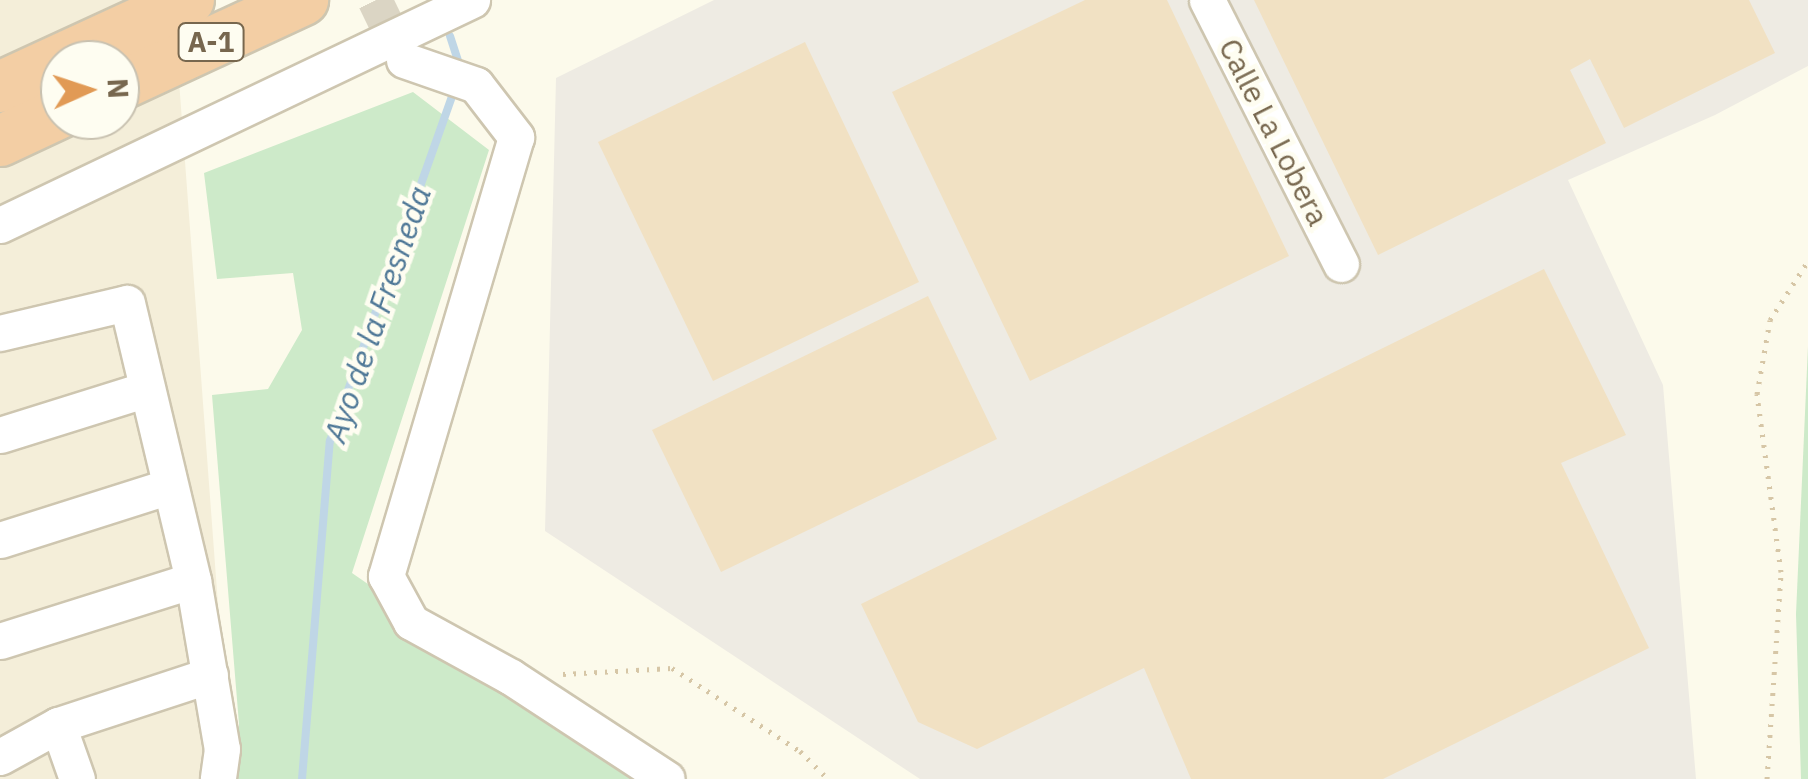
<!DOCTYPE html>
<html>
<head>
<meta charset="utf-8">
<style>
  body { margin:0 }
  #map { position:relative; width:1808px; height:779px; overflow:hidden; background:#fcfaeb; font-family:"IBM Plex Sans",sans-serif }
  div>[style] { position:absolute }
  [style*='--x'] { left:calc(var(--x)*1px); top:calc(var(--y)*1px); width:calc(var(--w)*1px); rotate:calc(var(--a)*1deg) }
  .residential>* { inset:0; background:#f4eed9 }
  .industrial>* { inset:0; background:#eeebe3 }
  .green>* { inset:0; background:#cdeac9 }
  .stream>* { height:8px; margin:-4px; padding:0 4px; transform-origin:4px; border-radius:4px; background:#bfd6e6 }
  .building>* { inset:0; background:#f1e1c3 }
  .minor-tunnel>* { height:35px; margin-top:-17.5px; transform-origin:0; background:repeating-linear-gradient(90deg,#dbd5c4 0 35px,transparent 0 53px) }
  .path>* { height:5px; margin-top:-2.5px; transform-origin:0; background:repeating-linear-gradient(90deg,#d6c6a6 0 2.5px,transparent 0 10.5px) }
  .roads { filter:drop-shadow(2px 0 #cec6b0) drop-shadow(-2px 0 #cec6b0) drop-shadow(0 2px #cec6b0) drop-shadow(0 -2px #cec6b0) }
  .minor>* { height:35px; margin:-17.5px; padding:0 17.5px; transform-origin:17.5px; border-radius:17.5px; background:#fff }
  .highway>* { height:50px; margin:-25px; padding:0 25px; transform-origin:25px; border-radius:25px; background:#f3cea4 }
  span { translate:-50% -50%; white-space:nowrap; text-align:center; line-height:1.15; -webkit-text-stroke:9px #fefdf1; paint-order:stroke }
  .shield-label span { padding:2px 8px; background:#fefdf1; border:2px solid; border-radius:8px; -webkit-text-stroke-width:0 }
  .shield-label { font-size:28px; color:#77674e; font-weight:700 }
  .street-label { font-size:30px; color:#77674e }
  .water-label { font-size:32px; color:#4f7897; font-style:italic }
  .north { position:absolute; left:40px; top:40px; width:100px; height:100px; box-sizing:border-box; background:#fefdf1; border:2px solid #c8c1b0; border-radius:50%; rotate:87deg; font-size:28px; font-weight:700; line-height:40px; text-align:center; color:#77674e }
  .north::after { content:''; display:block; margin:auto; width:35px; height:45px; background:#e19a55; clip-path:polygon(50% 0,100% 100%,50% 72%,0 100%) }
</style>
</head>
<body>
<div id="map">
  <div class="residential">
    <i style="clip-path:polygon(evenodd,0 0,173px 0,231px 779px,0 779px,0 0,60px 60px,120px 60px,120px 120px,60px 120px,60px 60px)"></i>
  </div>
  <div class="industrial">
    <i style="clip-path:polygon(714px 0,1808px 0,1808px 66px,1715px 115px,1568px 180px,1663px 385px,1696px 779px,920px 779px,545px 531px,556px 78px)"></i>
  </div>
  <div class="green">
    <i style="clip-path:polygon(413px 92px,489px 150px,352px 573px,649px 779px,236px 779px,239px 724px,212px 395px,268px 389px,302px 330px,293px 273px,217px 279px,204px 173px)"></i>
    <i style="clip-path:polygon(1808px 346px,1808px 779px,1801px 779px,1796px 614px)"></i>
  </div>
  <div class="stream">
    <i style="--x:450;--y:36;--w:36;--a:72"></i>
    <i style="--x:302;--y:779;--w:339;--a:-85.3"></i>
    <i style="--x:330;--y:441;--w:374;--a:-70.5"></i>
  </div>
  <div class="building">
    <i style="clip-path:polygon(1085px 0,1167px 0,1289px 256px,1030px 381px,892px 92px)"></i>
    <i style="clip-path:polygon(1254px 0,1749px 0,1775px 53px,1624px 128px,1590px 59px,1570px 70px,1606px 143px,1378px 255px)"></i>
    <i style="clip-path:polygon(805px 42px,919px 282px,713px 381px,598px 142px)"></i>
    <i style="clip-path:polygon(1544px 269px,1626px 435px,1561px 463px,1649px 648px,1383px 779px,1191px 779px,1144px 668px,977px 749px,918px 722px,861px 604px)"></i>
    <i style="clip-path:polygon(928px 296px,997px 439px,721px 572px,652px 430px)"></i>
  </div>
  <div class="minor-tunnel">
    <i style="--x:375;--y:0;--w:67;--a:64.2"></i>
  </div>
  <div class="path">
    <i style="--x:563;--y:674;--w:109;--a:-3.2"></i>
    <i style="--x:672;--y:668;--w:153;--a:33"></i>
    <i style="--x:800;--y:751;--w:40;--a:45"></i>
    <i style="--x:1767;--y:779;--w:207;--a:-86.1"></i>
    <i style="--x:1781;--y:572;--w:180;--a:-97.7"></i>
    <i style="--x:1757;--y:394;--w:75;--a:-80"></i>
    <i style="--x:1770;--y:320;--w:70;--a:-57.2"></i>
  </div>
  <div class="roads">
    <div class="minor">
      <i style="--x:1207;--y:0;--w:296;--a:63.1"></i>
      <i style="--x:404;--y:60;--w:76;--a:19.1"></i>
      <i style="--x:476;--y:85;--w:66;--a:52.4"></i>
      <i style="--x:516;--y:137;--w:458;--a:106.5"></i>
      <i style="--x:386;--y:576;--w:52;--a:61.5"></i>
      <i style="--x:411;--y:622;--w:114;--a:28.8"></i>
      <i style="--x:511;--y:677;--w:186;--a:33.2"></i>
      <i style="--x:0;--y:225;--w:523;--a:-25.49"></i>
      <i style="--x:0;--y:333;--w:130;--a:-13.3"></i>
      <i style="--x:127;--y:303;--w:285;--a:76.6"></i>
      <i style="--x:193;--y:580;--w:171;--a:80.3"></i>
      <i style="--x:222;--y:749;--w:30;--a:98"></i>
      <i style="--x:0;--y:435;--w:154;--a:-17.4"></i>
      <i style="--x:0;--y:540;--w:178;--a:-17.6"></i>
      <i style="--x:0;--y:641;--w:202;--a:-17.5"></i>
      <i style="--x:58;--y:725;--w:57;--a:70.6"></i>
      <i style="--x:0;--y:757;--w:66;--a:-28.9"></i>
      <i style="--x:58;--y:725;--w:160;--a:-18.2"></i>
    </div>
    <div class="highway">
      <i style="--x:120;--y:85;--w:202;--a:-24.9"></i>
      <i style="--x:0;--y:87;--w:208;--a:-24.7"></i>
      <i style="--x:0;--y:141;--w:66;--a:-25"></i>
    </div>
  </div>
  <div class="shield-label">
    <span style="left:211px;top:42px">A-1</span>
  </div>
  <div class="street-label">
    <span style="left:1274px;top:132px;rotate:63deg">Calle La Lobera</span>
  </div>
  <div class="water-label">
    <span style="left:377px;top:314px;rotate:-71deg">Ayo de la Fresneda</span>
  </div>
  <div class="north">N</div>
</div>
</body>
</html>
